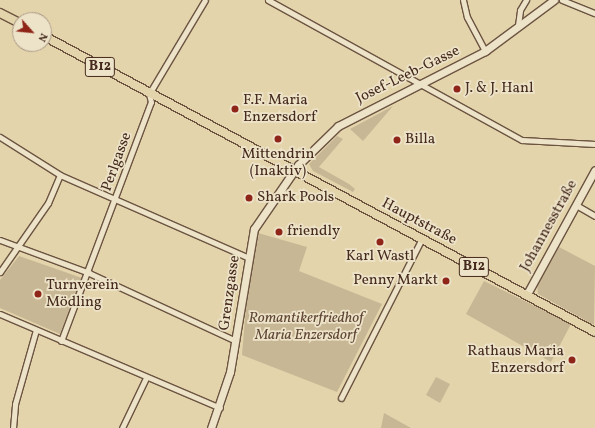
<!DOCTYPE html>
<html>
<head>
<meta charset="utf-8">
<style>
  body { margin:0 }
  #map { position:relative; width:595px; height:428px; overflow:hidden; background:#e3d4ac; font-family:Vollkorn,serif }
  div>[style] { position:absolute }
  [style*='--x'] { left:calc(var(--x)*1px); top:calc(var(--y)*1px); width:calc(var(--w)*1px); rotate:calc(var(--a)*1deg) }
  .green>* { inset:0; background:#c8b794 }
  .roads { filter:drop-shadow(1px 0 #6c5441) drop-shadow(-1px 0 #6c5441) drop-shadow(0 1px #6c5441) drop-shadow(0 -1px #6c5441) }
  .street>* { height:5px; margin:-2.5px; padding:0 2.5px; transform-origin:2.5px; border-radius:2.5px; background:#ede3c9 }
  .secondary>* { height:7px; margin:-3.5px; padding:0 3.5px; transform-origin:3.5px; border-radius:3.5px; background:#ede3c9 }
  .primary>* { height:8px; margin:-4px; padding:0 4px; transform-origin:4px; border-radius:4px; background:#e3d4ac }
  .dots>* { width:11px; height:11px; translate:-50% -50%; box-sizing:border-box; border:2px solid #ede3c9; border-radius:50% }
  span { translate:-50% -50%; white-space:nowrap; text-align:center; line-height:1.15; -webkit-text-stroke:3.5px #ede3c9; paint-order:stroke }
  .shield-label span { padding:1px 3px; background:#ede3c9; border:1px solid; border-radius:3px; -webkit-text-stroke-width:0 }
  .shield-label { font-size:14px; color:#452a1d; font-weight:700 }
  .street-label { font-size:15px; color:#452a1d }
  .poi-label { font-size:15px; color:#452a1d }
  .left { translate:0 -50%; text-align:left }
  .right { translate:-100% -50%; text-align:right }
  .park-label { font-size:15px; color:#5f4635; font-style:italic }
  .north { position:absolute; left:12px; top:12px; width:40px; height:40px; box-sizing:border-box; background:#ede3c9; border:1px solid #aa9984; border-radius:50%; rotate:117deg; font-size:11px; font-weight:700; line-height:16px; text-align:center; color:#452a1d }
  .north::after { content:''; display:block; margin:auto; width:14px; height:18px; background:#8f2418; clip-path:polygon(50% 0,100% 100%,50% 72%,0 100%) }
</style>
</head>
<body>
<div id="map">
  <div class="green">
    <i style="clip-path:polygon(393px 106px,363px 141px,350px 129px)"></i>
    <i style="clip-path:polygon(337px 136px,343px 139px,319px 167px,349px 184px,355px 189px,353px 192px,313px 171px,309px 164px)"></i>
    <i style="clip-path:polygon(258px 233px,307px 247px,299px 271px,382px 304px,337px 392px,242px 355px,248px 284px)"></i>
    <i style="clip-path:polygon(559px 247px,595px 266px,594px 325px,538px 294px,537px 285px)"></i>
    <i style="clip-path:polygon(19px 256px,82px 278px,60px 334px,0 308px,0 280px)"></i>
    <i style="clip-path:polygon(484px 281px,571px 324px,551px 362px,466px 314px)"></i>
    <i style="clip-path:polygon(436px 377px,450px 384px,440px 403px,426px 395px)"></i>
    <i style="clip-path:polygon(384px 413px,411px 428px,381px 428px)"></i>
  </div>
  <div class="roads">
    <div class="street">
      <i style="--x:268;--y:0;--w:290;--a:28.9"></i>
      <i style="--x:522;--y:140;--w:73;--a:3.1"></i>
      <i style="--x:463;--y:0;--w:17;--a:77"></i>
      <i style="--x:467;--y:17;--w:38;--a:62"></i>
      <i style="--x:562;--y:0;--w:35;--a:22"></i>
      <i style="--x:518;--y:25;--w:15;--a:-82"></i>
      <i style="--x:520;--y:10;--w:12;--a:-59"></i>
      <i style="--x:0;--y:137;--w:71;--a:32.3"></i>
      <i style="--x:60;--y:175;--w:204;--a:23.7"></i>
      <i style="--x:576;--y:205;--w:22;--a:30"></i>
      <i style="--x:0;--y:240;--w:95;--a:20.3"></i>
      <i style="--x:89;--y:273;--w:162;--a:24.8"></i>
      <i style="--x:0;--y:272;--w:84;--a:-55.2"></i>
      <i style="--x:48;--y:203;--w:30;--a:-67"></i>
      <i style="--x:0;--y:314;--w:239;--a:23.1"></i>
      <i style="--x:61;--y:341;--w:255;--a:-69.4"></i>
      <i style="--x:151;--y:102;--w:8;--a:-104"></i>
      <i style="--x:149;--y:94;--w:109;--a:-59.2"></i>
      <i style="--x:341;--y:398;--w:177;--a:-63.1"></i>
      <i style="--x:13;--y:428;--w:24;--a:-85"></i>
      <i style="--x:15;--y:404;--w:77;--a:-74.2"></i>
      <i style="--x:122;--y:428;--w:55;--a:-64.4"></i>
    </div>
    <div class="secondary">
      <i style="--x:527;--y:294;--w:141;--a:-61.3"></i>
      <i style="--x:211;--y:428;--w:59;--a:-71.3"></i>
      <i style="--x:230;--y:372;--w:145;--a:-80.5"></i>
      <i style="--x:254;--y:229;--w:78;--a:-55.5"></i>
      <i style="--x:298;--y:165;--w:56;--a:-44.3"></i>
      <i style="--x:338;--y:126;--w:165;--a:-27"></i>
      <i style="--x:485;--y:51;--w:86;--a:-36.5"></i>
    </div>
    <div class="primary">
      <i style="--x:0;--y:13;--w:22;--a:27"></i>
      <i style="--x:44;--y:36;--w:625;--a:28.24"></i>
    </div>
  </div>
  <div class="dots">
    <i style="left:457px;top:89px;background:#8f2418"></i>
    <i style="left:235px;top:109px;background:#8f2418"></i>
    <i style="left:278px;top:139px;background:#8f2418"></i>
    <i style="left:397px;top:140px;background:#8f2418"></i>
    <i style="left:249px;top:198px;background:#8f2418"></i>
    <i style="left:279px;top:232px;background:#8f2418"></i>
    <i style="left:380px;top:242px;background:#8f2418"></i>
    <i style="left:446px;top:281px;background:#8f2418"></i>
    <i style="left:38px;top:294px;background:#8f2418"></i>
    <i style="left:572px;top:360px;background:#8f2418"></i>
  </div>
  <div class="shield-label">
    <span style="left:100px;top:67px">B12</span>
    <span style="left:474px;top:267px">B12</span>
  </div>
  <div class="street-label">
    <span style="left:408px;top:75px;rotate:-26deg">Josef-Leeb-Gasse</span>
    <span style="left:117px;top:162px;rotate:-70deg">Perlgasse</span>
    <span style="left:419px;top:222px;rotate:28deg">Hauptstraße</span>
    <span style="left:549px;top:226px;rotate:-61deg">Johannesstraße</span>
    <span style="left:230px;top:293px;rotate:-82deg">Grenzgasse</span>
  </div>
  <div class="poi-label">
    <span class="left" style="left:465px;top:89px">J. &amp; J. Hanl</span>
    <span class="left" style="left:243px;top:109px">F.F. Maria<br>Enzersdorf</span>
    <span class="left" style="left:405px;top:140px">Billa</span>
    <span style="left:278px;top:163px">Mittendrin<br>(Inaktiv)</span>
    <span class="left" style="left:257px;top:198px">Shark Pools</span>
    <span class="left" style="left:287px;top:232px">friendly</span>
    <span style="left:380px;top:257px">Karl Wastl</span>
    <span class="right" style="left:438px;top:281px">Penny Markt</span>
    <span class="left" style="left:46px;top:294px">Turnverein<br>Mödling</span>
    <span class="right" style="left:564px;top:360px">Rathaus Maria<br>Enzersdorf</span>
  </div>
  <div class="park-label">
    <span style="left:306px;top:327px">Romantikerfriedhof<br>Maria Enzersdorf</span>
  </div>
  <div class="north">N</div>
</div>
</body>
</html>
